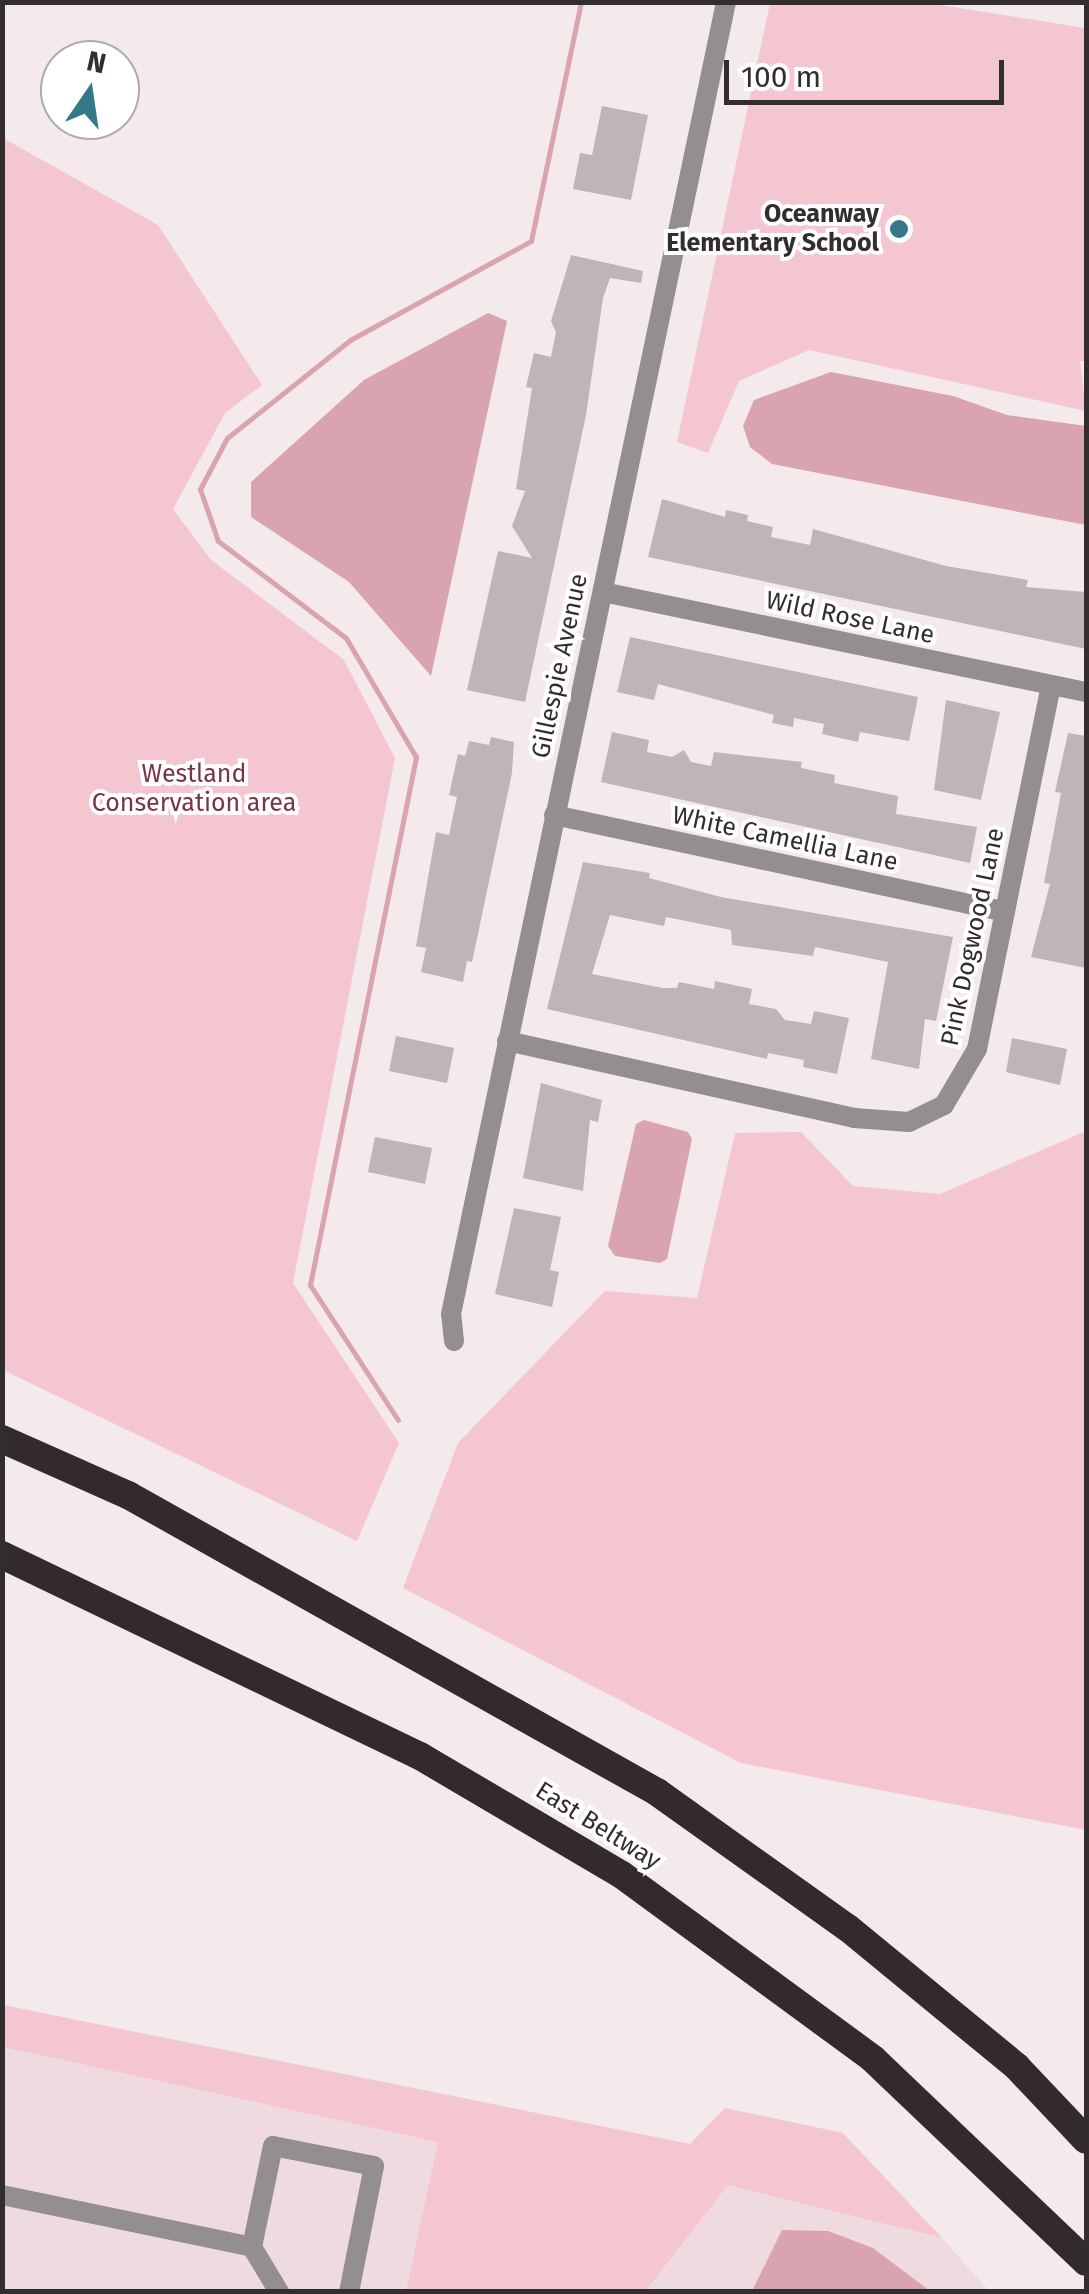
<!DOCTYPE html>
<html>
<head>
<meta charset="utf-8">
<style>
  body { margin:0 }
  #map { position:relative; width:1089px; height:2294px; overflow:hidden; background:#f4e9eb; font-family:"Fira Sans",sans-serif }
  div>[style] { position:absolute }
  [style*='--x'] { left:calc(var(--x)*1px); top:calc(var(--y)*1px); width:calc(var(--w)*1px); rotate:calc(var(--a)*1deg) }
  .built>* { inset:0; background:#efdbdf }
  .green>* { inset:0; background:#f4c6d1 }
  .water>* { inset:0; background:#daa3b0 }
  .stream>* { height:5px; margin:-2.5px; padding:0 2.5px; transform-origin:2.5px; border-radius:2.5px; background:#daa3b0 }
  .building>* { inset:0; background:#bfb4b6 }
  .minor>* { height:20px; margin:-10px; padding:0 10px; transform-origin:10px; border-radius:10px; background:#938e8f }
  .highway>* { height:28px; margin:-14px; padding:0 14px; transform-origin:14px; border-radius:14px; background:#322a2c }
  .dots>* { width:28px; height:28px; translate:-50% -50%; box-sizing:border-box; border:5px solid #fff; border-radius:50% }
  span { translate:-50% -50%; white-space:nowrap; text-align:center; line-height:1.15; -webkit-text-stroke:8px #fff; paint-order:stroke }
  .poi-label { font-size:25px; color:#322e2f; font-weight:700 }
  .right { translate:-100% -50%; text-align:right }
  .street-label { font-size:25px; color:#322e2f }
  .park-label { font-size:25px; color:#783449 }
  .frame { position:absolute; inset:0; border:5px solid #322e2f; pointer-events:none }
  .north { position:absolute; left:40px; top:40px; width:100px; height:100px; box-sizing:border-box; background:#fff; border:2px solid #adabac; border-radius:50%; rotate:13deg; font-size:28px; font-weight:700; line-height:40px; text-align:center; color:#322e2f }
  .north::after { content:''; display:block; margin:auto; width:35px; height:45px; background:#347987; clip-path:polygon(50% 0,100% 100%,50% 72%,0 100%) }
  .scale { position:absolute; left:724px; top:60px; width:280px; height:45px; box-sizing:border-box; border:5px solid #322e2f; border-top:0; padding-left:12px; font-size:30px; line-height:35px; white-space:nowrap; color:#322e2f; -webkit-text-stroke:8px #fff; paint-order:stroke }
</style>
</head>
<body>
<div id="map">
  <div class="built">
    <i style="clip-path:polygon(3px 2047px,439px 2142px,406px 2291px,3px 2292px)"></i>
    <i style="clip-path:polygon(728px 2185px,942px 2238px,989px 2291px,646px 2292px)"></i>
  </div>
  <div class="green">
    <i style="clip-path:polygon(770px 3px,928px 3px,1085px 28px,1086px 361px,1080px 361px,1086px 411px,809px 350px,739px 381px,708px 453px,677px 442px)"></i>
    <i style="clip-path:polygon(3px 138px,158px 225px,262px 385px,225px 413px,173px 509px,211px 560px,344px 660px,395px 758px,293px 1283px,399px 1443px,357px 1541px,3px 1370px)"></i>
    <i style="clip-path:polygon(1086px 1131px,1086px 1830px,741px 1763px,403px 1588px,458px 1443px,605px 1291px,697px 1298px,735px 1133px,801px 1132px,853px 1186px,940px 1194px)"></i>
    <i style="clip-path:polygon(3px 2005px,690px 2144px,725px 2108px,843px 2133px,942px 2238px,728px 2185px,646px 2291px,406px 2291px,438px 2142px,3px 2047px)"></i>
  </div>
  <div class="water">
    <i style="clip-path:polygon(488px 313px,507px 321px,431px 676px,349px 582px,251px 517px,251px 482px,364px 380px)"></i>
    <i style="clip-path:polygon(831px 372px,953px 396px,1007px 415px,1086px 426px,1086px 525px,772px 464px,750px 447px,743px 426px,754px 400px)"></i>
    <i style="clip-path:polygon(644px 1120px,688px 1132px,692px 1139px,667px 1259px,660px 1263px,615px 1256px,608px 1246px,636px 1124px)"></i>
    <i style="clip-path:polygon(782px 2230px,828px 2231px,873px 2248px,930px 2291px,752px 2291px)"></i>
  </div>
  <div class="stream">
    <i style="--x:398;--y:1420;--w:161;--a:-123.1"></i>
    <i style="--x:310;--y:1285;--w:539;--a:-78.65"></i>
    <i style="--x:416;--y:757;--w:138;--a:-120.5"></i>
    <i style="--x:346;--y:638;--w:161;--a:-142.8"></i>
    <i style="--x:218;--y:541;--w:55;--a:-109.1"></i>
    <i style="--x:200;--y:489;--w:58;--a:-62.1"></i>
    <i style="--x:227;--y:438;--w:157;--a:-38.5"></i>
    <i style="--x:350;--y:340;--w:206;--a:-28.7"></i>
    <i style="--x:531;--y:241;--w:244;--a:-78.2"></i>
  </div>
  <div class="building">
    <i style="clip-path:polygon(602px 106px,648px 115px,631px 200px,573px 189px,580px 153px,592px 155px)"></i>
    <i style="clip-path:polygon(571px 255px,643px 271px,641px 283px,610px 278px,603px 298px,586px 415px,525px 702px,467px 690px,498px 551px,532px 558px,512px 526px,525px 491px,516px 489px,532px 388px,526px 387px,534px 353px,551px 357px,556px 332px,551px 321px)"></i>
    <i style="clip-path:polygon(662px 499px,725px 517px,726px 510px,748px 515px,747px 521px,773px 527px,771px 537px,810px 545px,813px 529px,946px 566px,1028px 580px,1026px 587px,1086px 592px,1086px 649px,648px 557px)"></i>
    <i style="clip-path:polygon(630px 637px,918px 697px,909px 741px,860px 732px,858px 742px,822px 734px,824px 724px,794px 718px,793px 727px,772px 723px,774px 715px,658px 684px,654px 700px,617px 692px)"></i>
    <i style="clip-path:polygon(946px 700px,1000px 712px,981px 800px,934px 790px)"></i>
    <i style="clip-path:polygon(612px 732px,649px 740px,647px 752px,672px 757px,684px 750px,691px 762px,711px 766px,714px 752px,802px 762px,801px 768px,835px 775px,834px 783px,898px 796px,896px 814px,977px 827px,970px 863px,601px 782px)"></i>
    <i style="clip-path:polygon(1068px 733px,1086px 736px,1086px 968px,1031px 957px,1050px 884px,1044px 883px,1061px 793px,1055px 792px)"></i>
    <i style="clip-path:polygon(491px 737px,514px 742px,512px 773px,472px 962px,467px 961px,463px 982px,421px 972px,426px 948px,416px 946px,436px 832px,449px 835px,457px 797px,449px 795px,458px 754px,465px 756px,469px 741px,489px 745px)"></i>
    <i style="clip-path:polygon(583px 862px,650px 873px,649px 878px,721px 897px,953px 937px,936px 1021px,925px 1019px,919px 1069px,871px 1059px,888px 962px,815px 947px,813px 956px,732px 945px,731px 930px,666px 917px,664px 926px,610px 915px,592px 974px,663px 988px,677px 988px,679px 982px,714px 989px,715px 981px,752px 989px,749px 1004px,776px 1009px,785px 1020px,811px 1024px,814px 1011px,849px 1018px,837px 1074px,803px 1067px,804px 1060px,768px 1053px,767px 1059px,547px 1009px)"></i>
    <i style="clip-path:polygon(396px 1036px,454px 1048px,447px 1083px,389px 1071px)"></i>
    <i style="clip-path:polygon(1012px 1038px,1067px 1049px,1060px 1085px,1006px 1072px)"></i>
    <i style="clip-path:polygon(541px 1083px,602px 1100px,598px 1122px,590px 1120px,583px 1191px,523px 1178px)"></i>
    <i style="clip-path:polygon(375px 1137px,432px 1148px,425px 1184px,368px 1172px)"></i>
    <i style="clip-path:polygon(514px 1208px,561px 1217px,550px 1270px,559px 1272px,552px 1307px,495px 1294px)"></i>
  </div>
  <div class="minor">
    <i style="--x:603;--y:592;--w:493;--a:11.7"></i>
    <i style="--x:554;--y:815;--w:461;--a:12.1"></i>
    <i style="--x:507;--y:1041;--w:355;--a:12.5"></i>
    <i style="--x:854;--y:1118;--w:55;--a:4.2"></i>
    <i style="--x:909;--y:1122;--w:39;--a:-26"></i>
    <i style="--x:944;--y:1105;--w:65;--a:-59.5"></i>
    <i style="--x:977;--y:1049;--w:371;--a:-78.5"></i>
    <i style="--x:454;--y:1341;--w:27;--a:-96"></i>
    <i style="--x:451;--y:1314;--w:1341;--a:-78.16"></i>
    <i style="--x:2;--y:2195;--w:255;--a:11.7"></i>
    <i style="--x:279;--y:2292;--w:52;--a:-121"></i>
    <i style="--x:252;--y:2247;--w:103;--a:-78.3"></i>
    <i style="--x:273;--y:2146;--w:103;--a:11.2"></i>
    <i style="--x:374;--y:2166;--w:128;--a:101.2"></i>
  </div>
  <div class="highway">
    <i style="--x:2;--y:1439;--w:138;--a:24"></i>
    <i style="--x:128;--y:1495;--w:607;--a:29.31"></i>
    <i style="--x:657;--y:1792;--w:234;--a:35.5"></i>
    <i style="--x:848;--y:1928;--w:219;--a:39.4"></i>
    <i style="--x:1017;--y:2067;--w:100;--a:46.6"></i>
    <i style="--x:2;--y:1555;--w:464;--a:25.7"></i>
    <i style="--x:420;--y:1756;--w:234;--a:30.5"></i>
    <i style="--x:622;--y:1875;--w:311;--a:36.2"></i>
    <i style="--x:873;--y:2059;--w:294;--a:43.6"></i>
  </div>
  <div class="dots">
    <i style="left:899px;top:229px;background:#347987"></i>
  </div>
  <div class="poi-label">
    <span class="right" style="left:879px;top:229px">Oceanway<br>Elementary School</span>
  </div>
  <div class="street-label">
    <span style="left:850px;top:618px;rotate:12deg">Wild Rose Lane</span>
    <span style="left:560px;top:666px;rotate:-78deg">Gillespie Avenue</span>
    <span style="left:785px;top:839px;rotate:12deg">White Camellia Lane</span>
    <span style="left:973px;top:937px;rotate:-78deg">Pink Dogwood Lane</span>
    <span style="left:598px;top:1826px;rotate:32deg">East Beltway</span>
  </div>
  <div class="park-label">
    <span style="left:194px;top:789px">Westland<br>Conservation area</span>
  </div>
  <div class="frame"></div>
  <div class="north">N</div>
  <div class="scale">100 m</div>
</div>
</body>
</html>
